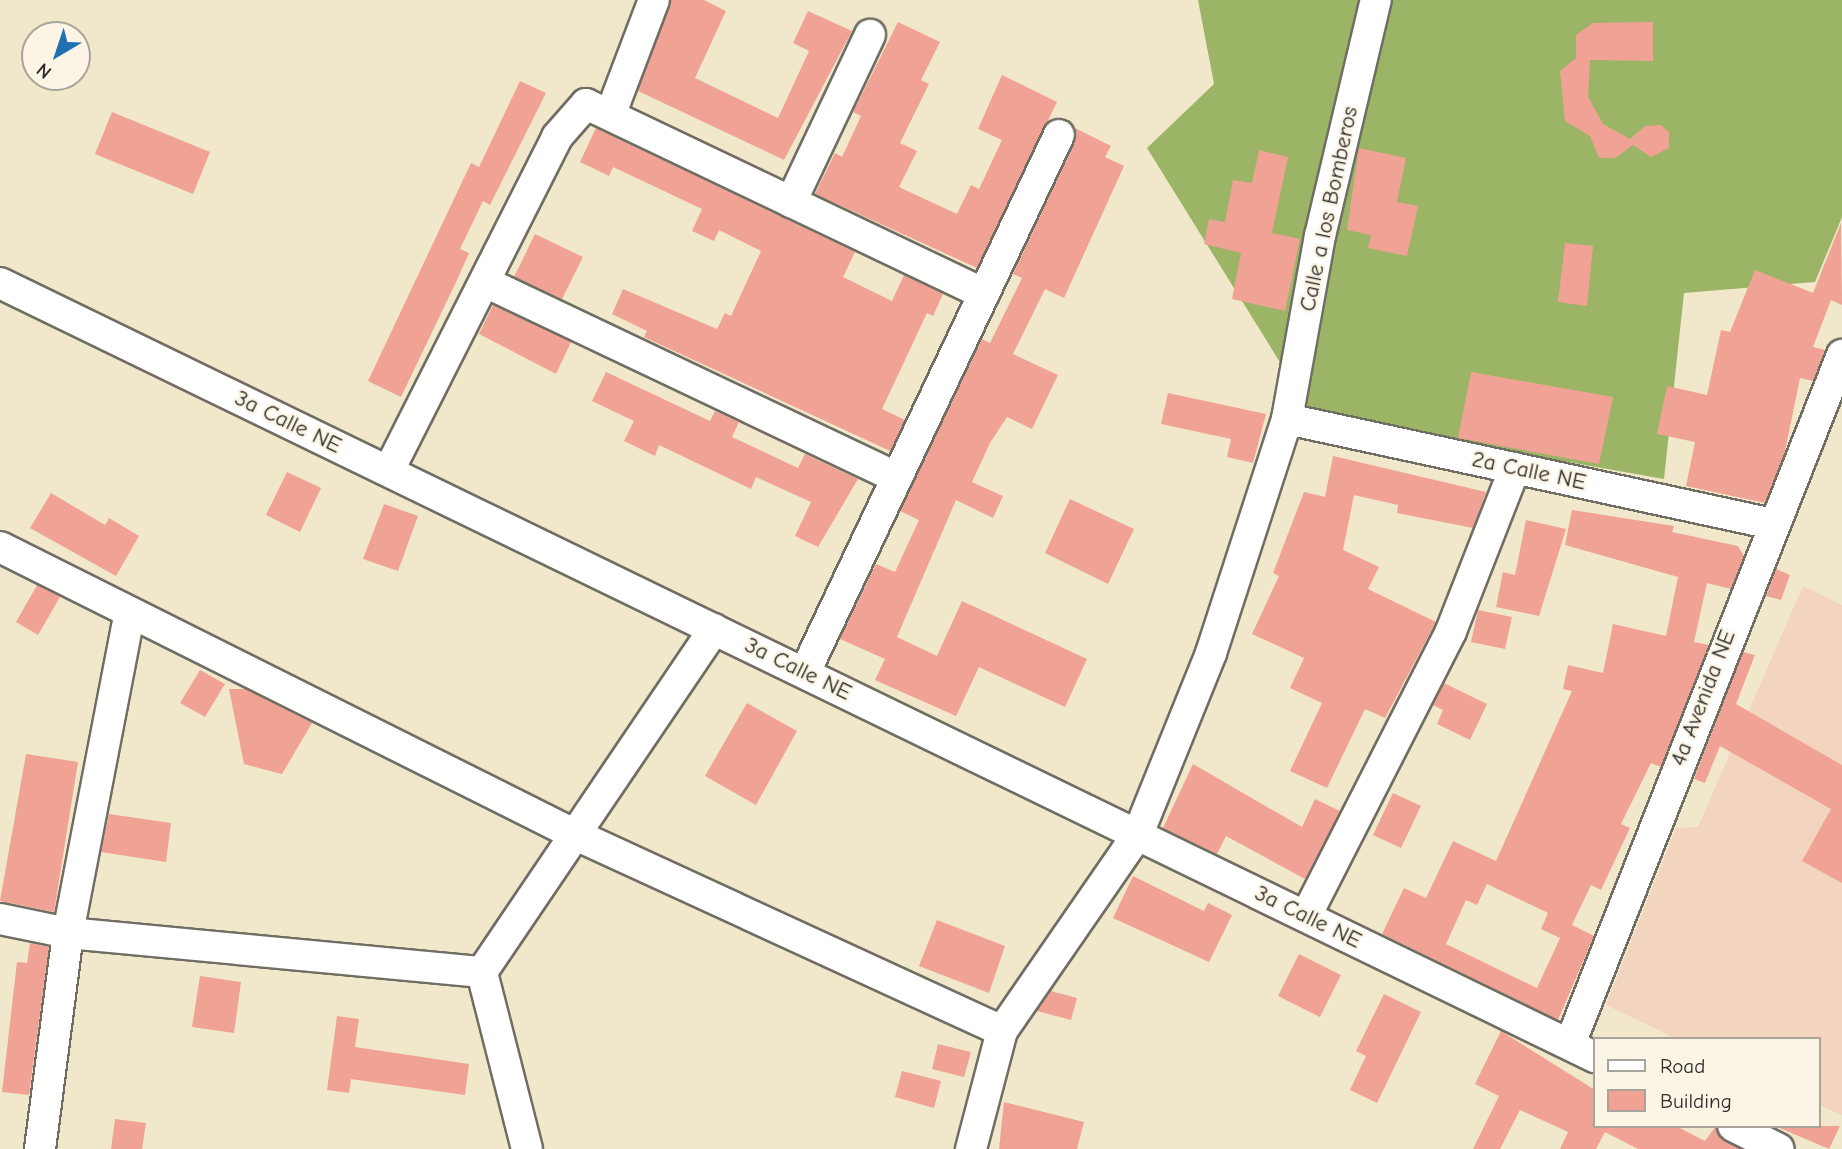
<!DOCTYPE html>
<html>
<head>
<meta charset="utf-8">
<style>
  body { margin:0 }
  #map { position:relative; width:1842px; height:1149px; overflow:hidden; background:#f1e8cc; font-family:"Comic Neue",sans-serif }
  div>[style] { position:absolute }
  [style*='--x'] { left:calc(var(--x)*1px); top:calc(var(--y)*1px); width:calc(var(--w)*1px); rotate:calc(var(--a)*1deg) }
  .built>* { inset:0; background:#f3d4bf }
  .forest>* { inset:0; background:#9bb466 }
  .building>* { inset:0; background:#f0a394 }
  .roads { filter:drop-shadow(2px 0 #706d63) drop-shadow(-2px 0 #706d63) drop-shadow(0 2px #706d63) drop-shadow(0 -2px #706d63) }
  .street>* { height:30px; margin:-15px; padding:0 15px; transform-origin:15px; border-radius:15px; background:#fff }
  span { translate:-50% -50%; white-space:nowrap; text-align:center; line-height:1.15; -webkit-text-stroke:5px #fcf5e5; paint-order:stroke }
  .street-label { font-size:23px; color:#2b2b2b }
  .legend { position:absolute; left:1593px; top:1037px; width:228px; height:91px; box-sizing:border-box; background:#fcf5e5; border:2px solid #a8a49b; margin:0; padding:9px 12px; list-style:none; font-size:21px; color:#2b2b2b }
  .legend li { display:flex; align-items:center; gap:14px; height:35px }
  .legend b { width:35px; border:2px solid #a8a49b }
  .north { position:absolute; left:21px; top:21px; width:70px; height:70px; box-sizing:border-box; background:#fcf5e5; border:2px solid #a8a49b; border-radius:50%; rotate:219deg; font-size:19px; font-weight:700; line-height:28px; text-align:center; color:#2b2b2b }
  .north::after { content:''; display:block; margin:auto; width:24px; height:32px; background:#1f6fb2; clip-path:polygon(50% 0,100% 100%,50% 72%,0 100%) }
</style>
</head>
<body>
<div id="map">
  <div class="built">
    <i style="clip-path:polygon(1803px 586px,1842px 605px,1842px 1115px,1819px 1105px,1819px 1039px,1677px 1039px,1606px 1005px,1676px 828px,1698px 827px)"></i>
  </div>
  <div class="forest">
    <i style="clip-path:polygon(1198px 0,1842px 0,1842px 217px,1815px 282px,1684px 293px,1664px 479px,1314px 417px,1147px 148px,1214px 84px)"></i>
  </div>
  <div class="building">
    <i style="clip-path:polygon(671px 0,704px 0,726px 11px,695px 78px,778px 118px,809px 51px,793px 43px,808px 11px,852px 31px,784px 160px,638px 91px)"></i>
    <i style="clip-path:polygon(898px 22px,940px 42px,921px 80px,929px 84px,900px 143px,917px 151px,899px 187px,957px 214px,971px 185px,979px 189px,1002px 140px,978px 129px,1002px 75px,1057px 102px,977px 268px,815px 194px,835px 153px,842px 157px,861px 116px,853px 112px)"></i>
    <i style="clip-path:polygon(1653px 22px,1653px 61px,1590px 60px,1588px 97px,1603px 124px,1630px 139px,1645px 126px,1661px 125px,1669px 132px,1669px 148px,1651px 157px,1633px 145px,1615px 158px,1599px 158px,1590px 136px,1565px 121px,1560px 71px,1576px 58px,1576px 35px,1593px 23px)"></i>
    <i style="clip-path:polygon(520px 81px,546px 93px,490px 205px,483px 201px,460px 249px,469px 253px,458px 278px,401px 397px,368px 381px,471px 163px,479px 167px)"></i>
    <i style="clip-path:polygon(112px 112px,210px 152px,193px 194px,95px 154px)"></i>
    <i style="clip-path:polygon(596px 128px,855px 252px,843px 277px,892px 301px,904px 275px,943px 294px,933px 316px,927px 313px,882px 409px,905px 420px,890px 451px,644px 337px,647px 331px,612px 314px,623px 289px,717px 329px,725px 313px,731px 316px,761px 251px,719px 230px,714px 241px,692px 231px,702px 209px,613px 167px,609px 176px,580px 162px)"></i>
    <i style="clip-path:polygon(1075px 128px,1111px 146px,1105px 157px,1124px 166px,1064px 298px,1045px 289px,1013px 354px,1058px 375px,1032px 429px,1007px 417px,990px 443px,972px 482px,1003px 496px,993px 518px,956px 500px,897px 637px,937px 656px,962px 601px,1087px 659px,1065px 707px,979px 667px,956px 716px,875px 680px,885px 659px,840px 639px,876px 564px,895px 572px,919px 520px,900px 511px,982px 339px,990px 343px,1022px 278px,1013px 274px,1075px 142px)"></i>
    <i style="clip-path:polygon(1359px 148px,1406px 158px,1397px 202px,1418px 206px,1407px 256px,1368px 248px,1371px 235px,1347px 230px)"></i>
    <i style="clip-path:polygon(1259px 150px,1288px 157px,1272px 233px,1300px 239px,1285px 311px,1232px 299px,1241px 253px,1204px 244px,1209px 219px,1225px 222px,1233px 180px,1252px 183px)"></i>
    <i style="clip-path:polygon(1841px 223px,1842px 305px,1831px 300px,1813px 347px,1825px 350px,1813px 381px,1800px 378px,1784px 456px,1765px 503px,1686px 486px,1695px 442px,1657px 434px,1667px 386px,1707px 395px,1721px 330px,1730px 332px,1755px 270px,1813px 293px)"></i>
    <i style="clip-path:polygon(535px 234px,583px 257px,562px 299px,514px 277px)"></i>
    <i style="clip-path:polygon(1565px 243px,1593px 246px,1587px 306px,1558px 302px)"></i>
    <i style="clip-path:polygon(493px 305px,571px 342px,556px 374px,479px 334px)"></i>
    <i style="clip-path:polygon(606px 372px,710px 421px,715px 411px,739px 422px,732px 437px,798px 468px,805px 454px,858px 479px,818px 547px,795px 536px,811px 502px,756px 477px,751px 489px,659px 445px,655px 456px,624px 441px,634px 421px,592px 401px)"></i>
    <i style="clip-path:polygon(1471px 372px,1613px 397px,1599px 464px,1458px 438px)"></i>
    <i style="clip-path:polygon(1168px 393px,1266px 414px,1253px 463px,1227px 457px,1231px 439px,1161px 424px)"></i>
    <i style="clip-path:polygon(1333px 456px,1486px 492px,1473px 528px,1397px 513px,1398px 505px,1354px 495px,1343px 550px,1379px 567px,1368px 589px,1436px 622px,1385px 718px,1365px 709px,1327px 788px,1290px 771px,1322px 703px,1290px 688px,1304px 658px,1252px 634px,1279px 576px,1273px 573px,1304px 492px,1325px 497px)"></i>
    <i style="clip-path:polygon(287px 472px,321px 488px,300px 532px,266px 515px)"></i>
    <i style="clip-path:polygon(51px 493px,105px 525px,109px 518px,139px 536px,116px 576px,30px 528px)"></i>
    <i style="clip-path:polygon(1070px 499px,1134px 529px,1108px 584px,1045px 553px)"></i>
    <i style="clip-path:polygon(384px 504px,418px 516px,398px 571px,363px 559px)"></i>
    <i style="clip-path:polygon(evenodd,1572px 510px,1674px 526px,1672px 532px,1738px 546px,1744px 556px,1731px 589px,1707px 583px,1694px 642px,1709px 645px,1661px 767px,1651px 763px,1621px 824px,1630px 828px,1601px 890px,1591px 885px,1572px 925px,1594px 936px,1558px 1020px,1382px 934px,1404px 888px,1426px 898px,1453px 841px,1496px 861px,1572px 691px,1563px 689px,1568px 665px,1603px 673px,1613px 624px,1666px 636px,1678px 577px,1565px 545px,1572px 510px,1487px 884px,1548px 913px,1541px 929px,1560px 938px,1537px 988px,1446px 944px,1466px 900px,1477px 905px,1487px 884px)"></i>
    <i style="clip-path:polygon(1526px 520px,1566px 529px,1539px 616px,1496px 607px,1503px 572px,1515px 575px)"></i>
    <i style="clip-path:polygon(1776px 569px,1790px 575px,1781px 600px,1766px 596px)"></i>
    <i style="clip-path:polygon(37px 585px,60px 597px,38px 635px,16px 622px)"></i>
    <i style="clip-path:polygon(1478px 610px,1512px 617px,1505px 649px,1471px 642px)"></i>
    <i style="clip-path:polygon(1743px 652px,1755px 655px,1736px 704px,1842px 765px,1842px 883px,1802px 861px,1831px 809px,1720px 746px,1705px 783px,1694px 779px)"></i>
    <i style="clip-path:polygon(200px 670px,225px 684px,205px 717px,180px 703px)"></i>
    <i style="clip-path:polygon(1444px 683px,1487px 704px,1470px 740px,1437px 724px,1443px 710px,1433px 705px)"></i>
    <i style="clip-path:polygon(229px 689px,245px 689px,312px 723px,282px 774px,244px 764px)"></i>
    <i style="clip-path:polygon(747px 703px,797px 731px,756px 805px,705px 776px)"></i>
    <i style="clip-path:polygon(26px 754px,78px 762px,54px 912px,0 901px)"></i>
    <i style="clip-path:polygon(1193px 764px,1302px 827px,1315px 799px,1340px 811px,1305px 879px,1226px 836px,1217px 854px,1163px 828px)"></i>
    <i style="clip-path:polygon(1393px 793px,1421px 806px,1401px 848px,1373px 835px)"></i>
    <i style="clip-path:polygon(109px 814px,171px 823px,166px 862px,101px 852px)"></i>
    <i style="clip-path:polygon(1133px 876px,1204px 911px,1208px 903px,1232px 915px,1209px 962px,1113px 918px)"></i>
    <i style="clip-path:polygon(937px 920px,1005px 946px,989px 993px,919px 966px)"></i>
    <i style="clip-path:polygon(30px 943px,49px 947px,29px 1095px,2px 1092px,17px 962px,27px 963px)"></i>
    <i style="clip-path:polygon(1299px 954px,1341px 975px,1320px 1017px,1278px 996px)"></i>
    <i style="clip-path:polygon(200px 976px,241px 982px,234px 1033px,192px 1027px)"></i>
    <i style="clip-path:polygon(1051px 991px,1077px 998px,1071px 1020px,1037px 1011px)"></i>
    <i style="clip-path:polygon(1384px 994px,1421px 1012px,1377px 1103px,1350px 1090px,1366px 1056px,1356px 1051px)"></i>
    <i style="clip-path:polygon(337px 1016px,359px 1019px,355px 1047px,469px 1064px,465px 1095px,351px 1079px,349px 1093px,327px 1090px)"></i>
    <i style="clip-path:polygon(1501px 1031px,1595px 1090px,1595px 1126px,1676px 1126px,1705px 1141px,1716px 1126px,1719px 1136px,1740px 1149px,1638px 1149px,1605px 1132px,1596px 1149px,1560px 1149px,1568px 1132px,1520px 1110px,1500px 1149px,1473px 1149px,1499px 1096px,1475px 1084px)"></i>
    <i style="clip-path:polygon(938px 1044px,971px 1052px,964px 1077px,932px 1069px)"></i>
    <i style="clip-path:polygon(902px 1071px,941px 1081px,934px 1108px,895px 1097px)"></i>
    <i style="clip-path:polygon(1004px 1102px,1084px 1122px,1077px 1149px,999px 1149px)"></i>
    <i style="clip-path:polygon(115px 1119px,146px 1123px,142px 1149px,111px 1149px)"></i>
    <i style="clip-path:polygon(1775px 1126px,1840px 1126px,1829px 1149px)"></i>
  </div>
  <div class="roads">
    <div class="street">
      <i style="--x:611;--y:113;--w:121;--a:-69.2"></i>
      <i style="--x:791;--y:202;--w:185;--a:-64.7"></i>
      <i style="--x:485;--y:282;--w:456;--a:25.4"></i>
      <i style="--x:0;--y:283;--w:1773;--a:25.89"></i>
      <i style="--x:1287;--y:419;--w:494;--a:12.2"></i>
      <i style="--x:389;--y:470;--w:373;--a:-63.2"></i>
      <i style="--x:557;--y:137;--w:44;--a:-48.7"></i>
      <i style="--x:586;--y:104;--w:441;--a:25.5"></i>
      <i style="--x:0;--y:547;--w:644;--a:26.57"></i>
      <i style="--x:576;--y:835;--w:469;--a:24.7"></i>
      <i style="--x:805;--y:672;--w:594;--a:-64.69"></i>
      <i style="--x:1306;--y:916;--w:320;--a:-63"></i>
      <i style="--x:1451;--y:631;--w:175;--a:-68.6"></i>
      <i style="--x:0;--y:919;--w:69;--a:11.6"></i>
      <i style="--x:68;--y:933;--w:416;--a:5.4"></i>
      <i style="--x:1570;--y:1044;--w:741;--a:-68.46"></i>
      <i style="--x:1733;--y:1126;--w:51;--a:26.6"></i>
      <i style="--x:40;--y:1149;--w:218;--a:-82.6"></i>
      <i style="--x:68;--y:933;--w:324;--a:-79.1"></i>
      <i style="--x:527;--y:1149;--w:183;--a:-104.3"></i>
      <i style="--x:482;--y:972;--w:414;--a:-55.9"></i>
      <i style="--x:971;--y:1149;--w:122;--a:-75.3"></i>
      <i style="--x:1002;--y:1031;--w:239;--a:-55.4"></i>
      <i style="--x:1138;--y:834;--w:195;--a:-68"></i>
      <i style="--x:1211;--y:653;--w:246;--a:-72"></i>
      <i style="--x:1287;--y:419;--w:186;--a:-79.8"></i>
      <i style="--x:1320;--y:236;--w:243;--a:-76.7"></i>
    </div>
  </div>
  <div class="street-label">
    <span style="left:1329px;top:209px;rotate:-78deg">Calle a los Bomberos</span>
    <span style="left:288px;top:422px;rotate:26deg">3a Calle NE</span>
    <span style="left:1529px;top:471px;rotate:12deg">2a Calle NE</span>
    <span style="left:798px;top:669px;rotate:26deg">3a Calle NE</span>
    <span style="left:1703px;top:698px;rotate:-69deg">4a Avenida NE</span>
    <span style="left:1308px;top:917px;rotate:26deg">3a Calle NE</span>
  </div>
  <ul class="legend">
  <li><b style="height:9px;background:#fff"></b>Road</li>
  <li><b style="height:19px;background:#f0a394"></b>Building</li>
  </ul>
  <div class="north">N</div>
</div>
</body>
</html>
